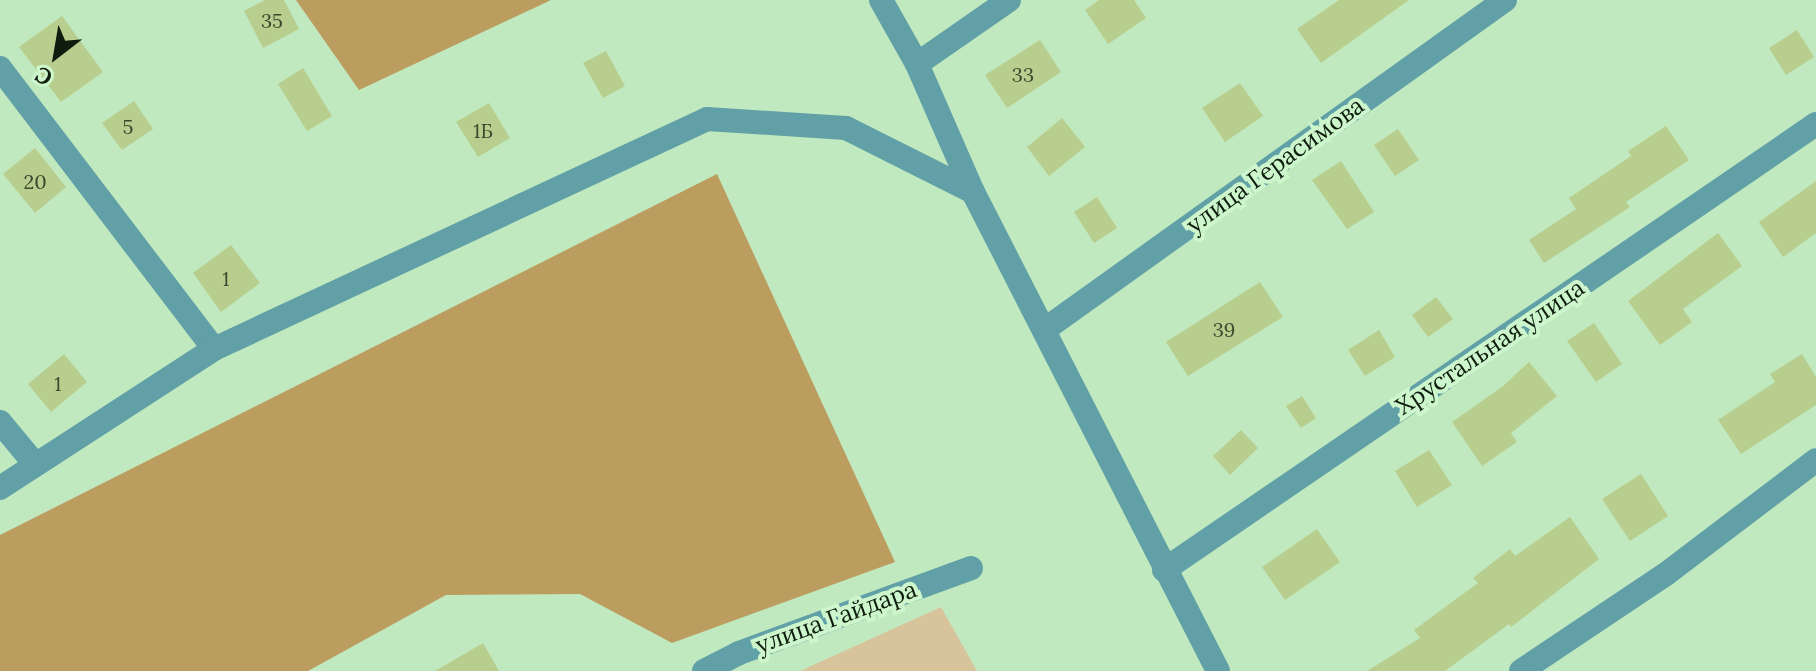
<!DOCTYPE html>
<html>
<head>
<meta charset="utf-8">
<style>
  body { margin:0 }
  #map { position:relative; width:1816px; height:671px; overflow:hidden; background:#c1e9bf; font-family:Lora,serif }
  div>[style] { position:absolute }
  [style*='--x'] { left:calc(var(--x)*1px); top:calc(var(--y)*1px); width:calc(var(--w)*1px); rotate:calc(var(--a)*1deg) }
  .green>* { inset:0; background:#d8c49c }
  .forest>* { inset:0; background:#bc9d60 }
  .building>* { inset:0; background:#b8ce8e }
  .minor>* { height:24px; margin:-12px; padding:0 12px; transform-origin:12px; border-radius:12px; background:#60a0a6 }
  span { translate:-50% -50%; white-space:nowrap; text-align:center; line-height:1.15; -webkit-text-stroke:8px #cef6cc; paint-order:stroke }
  .number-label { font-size:20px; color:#38492e }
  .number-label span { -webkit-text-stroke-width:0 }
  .street-label { font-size:24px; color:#0e1d0e }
  .north { position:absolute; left:16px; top:16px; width:80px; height:80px; -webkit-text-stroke:6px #cef6cc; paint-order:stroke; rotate:211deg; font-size:22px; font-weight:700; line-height:32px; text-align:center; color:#0e1d0e }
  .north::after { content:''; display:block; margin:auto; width:28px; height:36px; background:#0e1d0e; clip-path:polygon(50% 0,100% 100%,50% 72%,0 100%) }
</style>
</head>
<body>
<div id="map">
  <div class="green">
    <i style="clip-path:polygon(941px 607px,977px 671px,800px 671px)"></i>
  </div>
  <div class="forest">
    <i style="clip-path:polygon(296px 0,551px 0,359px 90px)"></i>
    <i style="clip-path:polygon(717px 174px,895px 562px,672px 643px,580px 594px,446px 595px,308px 671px,0 671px,0 535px)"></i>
  </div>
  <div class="building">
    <i style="clip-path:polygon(265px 0,284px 0,299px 29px,263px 48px,244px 11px)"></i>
    <i style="clip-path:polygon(1099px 0,1134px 0,1146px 18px,1108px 44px,1085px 10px)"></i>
    <i style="clip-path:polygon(1339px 0,1409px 0,1321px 63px,1297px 29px)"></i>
    <i style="clip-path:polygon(62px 16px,103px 72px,61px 102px,19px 47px)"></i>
    <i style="clip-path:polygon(1797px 30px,1814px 57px,1786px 75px,1769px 48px)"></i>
    <i style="clip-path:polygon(1040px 40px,1061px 72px,1007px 108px,985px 75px)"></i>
    <i style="clip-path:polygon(606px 51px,625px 86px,603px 98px,583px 63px)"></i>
    <i style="clip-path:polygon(303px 68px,332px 116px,307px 131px,278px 84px)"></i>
    <i style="clip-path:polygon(1240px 83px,1263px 116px,1225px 142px,1202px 108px)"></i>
    <i style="clip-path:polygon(134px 101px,153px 129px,122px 150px,102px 123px)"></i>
    <i style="clip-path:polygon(489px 103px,510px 138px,478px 157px,456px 122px)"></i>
    <i style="clip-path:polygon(1062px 118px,1085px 147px,1049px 176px,1027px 147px)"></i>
    <i style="clip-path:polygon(1666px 126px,1689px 160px,1626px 202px,1630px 207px,1544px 263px,1529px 240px,1576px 209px,1569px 198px,1631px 156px,1628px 151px)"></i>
    <i style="clip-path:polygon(1398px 129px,1419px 160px,1395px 176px,1374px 145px)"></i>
    <i style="clip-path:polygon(35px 148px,66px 187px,35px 213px,3px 174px)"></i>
    <i style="clip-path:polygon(1341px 161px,1374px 212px,1347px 229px,1312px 180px)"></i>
    <i style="clip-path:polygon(1816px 181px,1816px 233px,1783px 257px,1759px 222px)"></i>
    <i style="clip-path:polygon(1097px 197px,1117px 228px,1094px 243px,1074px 212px)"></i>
    <i style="clip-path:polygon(1718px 233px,1742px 266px,1683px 309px,1692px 322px,1660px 345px,1628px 301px)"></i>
    <i style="clip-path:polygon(231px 245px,260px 283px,221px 312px,193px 273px)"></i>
    <i style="clip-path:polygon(1260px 282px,1283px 317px,1188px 376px,1166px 342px)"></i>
    <i style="clip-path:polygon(1436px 297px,1453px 319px,1428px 337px,1412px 315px)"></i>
    <i style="clip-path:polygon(1594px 323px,1622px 364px,1596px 382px,1567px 341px)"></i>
    <i style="clip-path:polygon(1379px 330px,1395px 357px,1365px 376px,1348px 350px)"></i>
    <i style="clip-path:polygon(64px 354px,87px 382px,51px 412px,28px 384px)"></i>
    <i style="clip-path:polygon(1802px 354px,1816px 377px,1816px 405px,1741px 454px,1718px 420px,1775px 382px,1770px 374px)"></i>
    <i style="clip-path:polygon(1529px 362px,1557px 396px,1511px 433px,1517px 442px,1482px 466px,1452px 422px,1502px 387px)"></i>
    <i style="clip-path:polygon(1302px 396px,1316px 418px,1301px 428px,1286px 406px)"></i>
    <i style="clip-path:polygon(1241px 430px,1258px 448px,1230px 475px,1213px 456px)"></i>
    <i style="clip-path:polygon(1429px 450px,1452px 485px,1417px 507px,1395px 471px)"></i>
    <i style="clip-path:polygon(1641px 474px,1668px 516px,1630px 541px,1602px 499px)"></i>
    <i style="clip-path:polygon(1570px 517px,1599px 559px,1511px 627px,1509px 624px,1445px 671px,1367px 671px,1420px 638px,1414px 630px,1478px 583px,1473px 578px,1510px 549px,1515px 556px)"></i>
    <i style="clip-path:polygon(1317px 529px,1340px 562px,1285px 600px,1262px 567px)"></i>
    <i style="clip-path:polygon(483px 643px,499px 671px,435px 671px)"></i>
  </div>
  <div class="minor">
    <i style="--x:881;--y:0;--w:73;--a:60.6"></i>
    <i style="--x:917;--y:64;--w:140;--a:66.4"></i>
    <i style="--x:973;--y:192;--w:538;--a:62.91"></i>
    <i style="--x:917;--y:64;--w:112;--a:-34.8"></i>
    <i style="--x:0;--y:68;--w:353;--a:52.7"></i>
    <i style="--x:1044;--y:330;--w:567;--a:-35.6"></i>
    <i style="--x:0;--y:422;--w:53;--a:50.3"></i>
    <i style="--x:0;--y:488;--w:255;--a:-33"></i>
    <i style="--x:214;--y:349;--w:544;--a:-25.01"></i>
    <i style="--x:707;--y:119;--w:139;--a:3.7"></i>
    <i style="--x:846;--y:128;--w:142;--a:26.7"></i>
    <i style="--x:1164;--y:570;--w:790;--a:-34.37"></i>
    <i style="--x:704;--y:671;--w:39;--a:-27"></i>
    <i style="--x:739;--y:653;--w:247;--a:-20.1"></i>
    <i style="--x:1521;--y:671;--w:174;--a:-33.8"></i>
    <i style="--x:1666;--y:574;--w:188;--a:-37.2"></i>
  </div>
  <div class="number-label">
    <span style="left:272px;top:20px">35</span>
    <span style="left:1023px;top:74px">33</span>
    <span style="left:128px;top:126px">5</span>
    <span style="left:483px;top:130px">1Б</span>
    <span style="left:35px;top:181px">20</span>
    <span style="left:226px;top:278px">1</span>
    <span style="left:1224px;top:329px">39</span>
    <span style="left:58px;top:383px">1</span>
  </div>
  <div class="street-label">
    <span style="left:1275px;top:165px;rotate:-36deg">улица Герасимова</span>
    <span style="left:1490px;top:347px;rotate:-34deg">Хрустальная улица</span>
    <span style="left:836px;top:617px;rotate:-20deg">улица Гайдара</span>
  </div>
  <div class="north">С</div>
</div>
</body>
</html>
